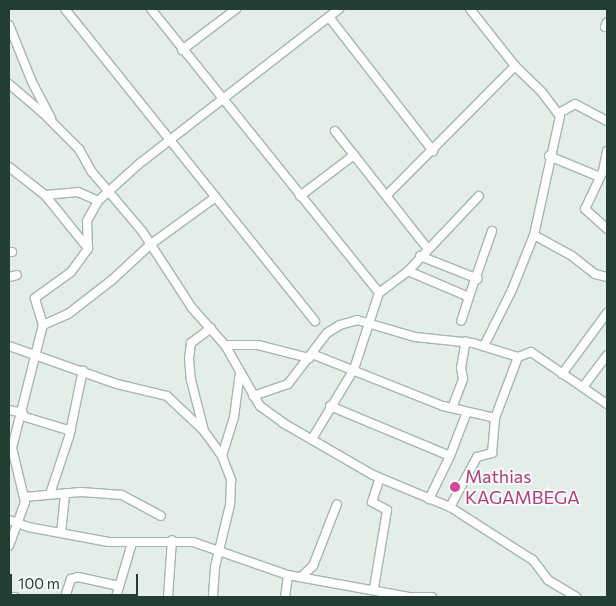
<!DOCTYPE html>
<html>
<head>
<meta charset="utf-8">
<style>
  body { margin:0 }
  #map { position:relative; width:616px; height:606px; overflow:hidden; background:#e4eee8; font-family:Commissioner,sans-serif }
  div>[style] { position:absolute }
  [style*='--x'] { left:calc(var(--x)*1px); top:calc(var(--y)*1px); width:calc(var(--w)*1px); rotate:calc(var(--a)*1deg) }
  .roads { filter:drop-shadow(1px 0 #a6b6ae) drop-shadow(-1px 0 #a6b6ae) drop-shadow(0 1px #a6b6ae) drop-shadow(0 -1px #a6b6ae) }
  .minor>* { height:8px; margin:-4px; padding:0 4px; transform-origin:4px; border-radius:4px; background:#fff }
  .dots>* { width:14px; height:14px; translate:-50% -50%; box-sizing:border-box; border:2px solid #f5faf6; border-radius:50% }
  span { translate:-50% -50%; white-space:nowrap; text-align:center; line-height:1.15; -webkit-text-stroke:4px #f5faf6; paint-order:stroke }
  .hotel-label { font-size:18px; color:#b23c85 }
  .left { translate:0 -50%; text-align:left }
  .frame { position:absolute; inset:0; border:10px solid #233f33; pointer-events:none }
  .scale { position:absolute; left:10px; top:574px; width:128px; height:22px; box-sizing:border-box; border:2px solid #233f33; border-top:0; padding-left:6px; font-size:15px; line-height:18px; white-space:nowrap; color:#233f33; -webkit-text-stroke:4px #f5faf6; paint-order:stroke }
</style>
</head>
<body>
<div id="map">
  <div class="roads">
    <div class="minor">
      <i style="--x:65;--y:9;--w:400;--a:51.3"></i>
      <i style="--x:151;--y:9;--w:364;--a:51.2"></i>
      <i style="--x:470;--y:9;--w:73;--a:51.7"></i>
      <i style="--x:515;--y:66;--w:36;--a:44"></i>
      <i style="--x:541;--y:91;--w:31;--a:53"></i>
      <i style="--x:560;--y:116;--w:122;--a:102.3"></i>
      <i style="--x:534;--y:235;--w:59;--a:111.8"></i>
      <i style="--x:512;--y:290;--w:63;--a:116.6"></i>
      <i style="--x:329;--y:17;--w:170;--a:52.2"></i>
      <i style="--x:9;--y:25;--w:61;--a:68"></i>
      <i style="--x:32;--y:82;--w:41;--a:62.2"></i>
      <i style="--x:605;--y:27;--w:5;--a:-68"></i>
      <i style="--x:182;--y:50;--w:68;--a:-37.2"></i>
      <i style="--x:9;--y:84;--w:45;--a:40.5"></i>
      <i style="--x:43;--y:113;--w:51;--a:45"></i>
      <i style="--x:79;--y:149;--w:26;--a:61"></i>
      <i style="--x:92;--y:172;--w:77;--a:49.7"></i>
      <i style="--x:142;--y:231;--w:92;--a:57"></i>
      <i style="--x:192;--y:308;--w:50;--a:48.3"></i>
      <i style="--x:225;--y:345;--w:70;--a:60.2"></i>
      <i style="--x:260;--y:406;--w:29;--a:36"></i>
      <i style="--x:283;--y:423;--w:104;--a:30"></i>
      <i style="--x:373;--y:475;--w:83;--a:22.6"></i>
      <i style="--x:450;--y:507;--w:98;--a:32.6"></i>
      <i style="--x:533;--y:560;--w:25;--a:53"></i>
      <i style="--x:548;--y:580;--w:33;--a:31"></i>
      <i style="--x:559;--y:113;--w:18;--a:-29"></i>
      <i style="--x:575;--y:104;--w:36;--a:28"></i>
      <i style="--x:335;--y:131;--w:149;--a:51.8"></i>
      <i style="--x:607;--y:151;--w:20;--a:101"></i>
      <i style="--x:603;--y:171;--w:42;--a:115.3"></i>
      <i style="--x:585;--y:209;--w:30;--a:42"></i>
      <i style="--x:549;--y:156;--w:55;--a:22.4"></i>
      <i style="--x:9;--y:167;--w:46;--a:37.9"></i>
      <i style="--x:45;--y:195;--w:67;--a:51.1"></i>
      <i style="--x:45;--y:195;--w:33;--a:-5"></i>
      <i style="--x:78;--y:192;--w:22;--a:24"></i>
      <i style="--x:387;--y:195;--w:182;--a:-45.2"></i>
      <i style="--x:300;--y:196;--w:68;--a:-37.2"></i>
      <i style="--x:534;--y:235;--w:43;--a:28.9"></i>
      <i style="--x:572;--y:256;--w:29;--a:38"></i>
      <i style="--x:595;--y:274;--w:12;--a:14"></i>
      <i style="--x:9;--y:252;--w:3;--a:0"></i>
      <i style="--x:420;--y:256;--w:62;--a:21.6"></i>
      <i style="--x:408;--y:271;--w:66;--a:23.1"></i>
      <i style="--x:469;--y:297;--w:25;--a:108"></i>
      <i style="--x:9;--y:277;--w:8;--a:-14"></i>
      <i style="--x:469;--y:297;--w:70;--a:-70.8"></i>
      <i style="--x:43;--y:325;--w:27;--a:-24"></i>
      <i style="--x:68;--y:314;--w:56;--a:-37.7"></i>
      <i style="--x:112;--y:280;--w:53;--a:-42.7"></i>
      <i style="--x:151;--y:244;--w:80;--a:-35.9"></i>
      <i style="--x:211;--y:328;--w:25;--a:143"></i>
      <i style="--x:191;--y:343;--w:16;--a:97"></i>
      <i style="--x:189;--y:359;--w:21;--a:85"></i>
      <i style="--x:191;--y:380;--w:53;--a:75.7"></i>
      <i style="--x:204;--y:431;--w:31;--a:54"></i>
      <i style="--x:222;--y:456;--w:26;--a:69"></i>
      <i style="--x:231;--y:480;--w:25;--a:92"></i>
      <i style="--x:230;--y:505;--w:64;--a:103.6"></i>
      <i style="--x:215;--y:567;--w:30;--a:94"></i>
      <i style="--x:225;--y:345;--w:33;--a:0"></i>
      <i style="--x:258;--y:345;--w:53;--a:14.3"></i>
      <i style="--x:9;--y:346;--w:114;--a:19.4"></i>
      <i style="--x:117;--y:384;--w:51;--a:13.5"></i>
      <i style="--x:167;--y:396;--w:48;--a:43.3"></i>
      <i style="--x:312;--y:354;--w:141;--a:21.7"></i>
      <i style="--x:443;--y:406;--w:53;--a:13"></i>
      <i style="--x:495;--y:418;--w:65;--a:-69.3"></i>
      <i style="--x:562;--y:374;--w:76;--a:-53.6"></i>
      <i style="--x:583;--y:387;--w:40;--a:-53"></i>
      <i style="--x:253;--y:396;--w:37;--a:-19"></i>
      <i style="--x:288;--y:384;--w:64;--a:-52.6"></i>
      <i style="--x:327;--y:333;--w:15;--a:-32"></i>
      <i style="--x:340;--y:325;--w:18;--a:-16"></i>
      <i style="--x:357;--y:320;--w:60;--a:16.3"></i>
      <i style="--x:415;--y:337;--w:58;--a:5.9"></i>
      <i style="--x:473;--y:343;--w:47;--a:17.3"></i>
      <i style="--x:518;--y:357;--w:14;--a:-21"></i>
      <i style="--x:531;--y:352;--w:92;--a:34.4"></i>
      <i style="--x:330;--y:406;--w:130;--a:22.6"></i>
      <i style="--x:450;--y:456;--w:48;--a:116"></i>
      <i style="--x:452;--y:408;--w:31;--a:-69"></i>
      <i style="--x:463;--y:379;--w:11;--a:-100"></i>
      <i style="--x:461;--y:368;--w:27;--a:-80"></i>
      <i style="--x:9;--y:410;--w:14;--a:12"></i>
      <i style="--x:22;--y:416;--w:51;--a:17"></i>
      <i style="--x:312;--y:439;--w:82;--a:-59"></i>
      <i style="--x:354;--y:369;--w:80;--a:-71.8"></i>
      <i style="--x:379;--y:293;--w:36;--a:-37"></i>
      <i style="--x:408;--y:271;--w:103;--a:-46.6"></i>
      <i style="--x:222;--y:456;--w:41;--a:-72.9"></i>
      <i style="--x:234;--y:417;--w:45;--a:-82.4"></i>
      <i style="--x:450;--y:456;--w:47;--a:-68.9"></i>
      <i style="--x:50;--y:494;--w:60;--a:-71.6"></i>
      <i style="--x:69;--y:437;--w:68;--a:-78.2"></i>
      <i style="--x:24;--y:497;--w:57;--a:-5"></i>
      <i style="--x:81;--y:492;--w:41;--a:4.2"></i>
      <i style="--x:122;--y:495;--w:44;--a:28.3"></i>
      <i style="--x:450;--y:507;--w:57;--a:-61.6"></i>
      <i style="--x:477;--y:457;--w:16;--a:-15"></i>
      <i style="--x:492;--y:453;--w:35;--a:-85"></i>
      <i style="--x:9;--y:520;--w:20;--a:20"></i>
      <i style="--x:28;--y:527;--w:82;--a:10.5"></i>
      <i style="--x:109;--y:542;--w:84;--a:0"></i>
      <i style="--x:193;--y:542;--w:101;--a:19.2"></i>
      <i style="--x:288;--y:575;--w:123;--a:10.3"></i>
      <i style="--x:61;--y:533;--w:39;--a:-84"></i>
      <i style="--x:9;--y:546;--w:47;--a:-70"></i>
      <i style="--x:25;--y:502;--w:56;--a:-103.5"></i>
      <i style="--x:12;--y:448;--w:127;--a:-75.9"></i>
      <i style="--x:43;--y:325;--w:28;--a:-107"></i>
      <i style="--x:35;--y:298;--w:44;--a:-35.8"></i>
      <i style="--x:71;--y:272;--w:29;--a:-54"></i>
      <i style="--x:88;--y:249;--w:28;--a:-92"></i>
      <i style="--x:87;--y:221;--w:23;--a:-61"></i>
      <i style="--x:98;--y:201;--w:55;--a:-42.1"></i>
      <i style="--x:139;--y:164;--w:253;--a:-37.8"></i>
      <i style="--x:301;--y:577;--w:16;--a:-43"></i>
      <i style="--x:313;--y:566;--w:66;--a:-68.8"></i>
      <i style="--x:374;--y:588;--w:79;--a:-80.5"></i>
      <i style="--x:387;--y:510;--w:17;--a:-152"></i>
      <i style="--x:372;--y:502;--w:25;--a:-72"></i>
      <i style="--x:9;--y:597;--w:6;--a:0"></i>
      <i style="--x:65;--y:597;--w:19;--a:-72"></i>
      <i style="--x:71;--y:579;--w:7;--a:-16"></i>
      <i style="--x:78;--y:577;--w:42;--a:12.4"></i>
      <i style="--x:116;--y:597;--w:56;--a:-73.5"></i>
      <i style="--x:168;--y:597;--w:57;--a:-86"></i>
      <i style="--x:285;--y:597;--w:22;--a:-82"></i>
      <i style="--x:414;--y:597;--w:18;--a:0"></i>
    </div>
  </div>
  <div class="dots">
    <i style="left:455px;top:487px;background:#d1479c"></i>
  </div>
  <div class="hotel-label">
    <span class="left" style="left:465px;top:487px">Mathias<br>KAGAMBEGA</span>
  </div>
  <div class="frame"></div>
  <div class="scale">100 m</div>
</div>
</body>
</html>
